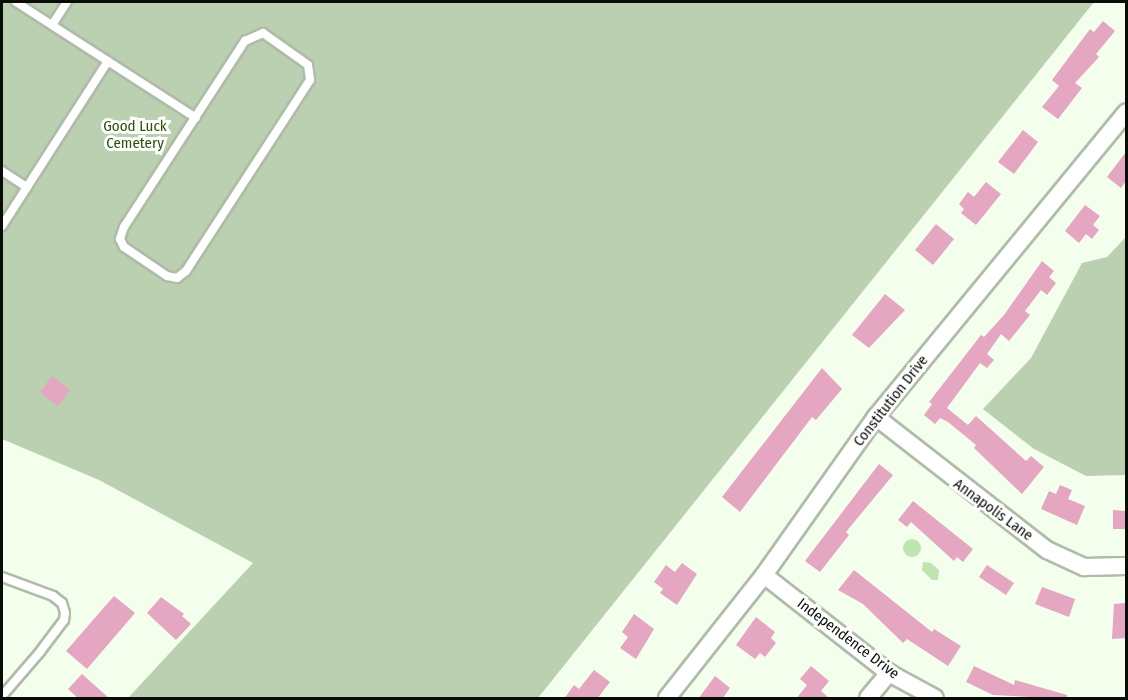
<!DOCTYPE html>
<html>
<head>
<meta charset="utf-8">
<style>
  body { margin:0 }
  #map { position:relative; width:1128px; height:700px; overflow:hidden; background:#f3feed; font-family:"Fira Sans Condensed",sans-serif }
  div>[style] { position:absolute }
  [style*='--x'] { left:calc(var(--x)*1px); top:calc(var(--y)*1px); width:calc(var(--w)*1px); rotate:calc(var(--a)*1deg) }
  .green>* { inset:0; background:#bbd0b0 }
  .water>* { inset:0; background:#c0e4af }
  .round { border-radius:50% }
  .building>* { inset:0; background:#e4a6c1 }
  .roads { filter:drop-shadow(2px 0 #aebca8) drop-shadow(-2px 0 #aebca8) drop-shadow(0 2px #aebca8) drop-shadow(0 -2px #aebca8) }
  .lane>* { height:8px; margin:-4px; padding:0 4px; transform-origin:4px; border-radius:4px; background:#fff }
  .street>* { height:16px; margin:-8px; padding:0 8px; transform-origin:8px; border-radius:8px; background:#fff }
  span { translate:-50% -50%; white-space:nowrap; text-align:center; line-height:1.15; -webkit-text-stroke:6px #fff; paint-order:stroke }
  .park-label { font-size:15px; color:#285307 }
  .street-label { font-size:15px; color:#090d07 }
  .frame { position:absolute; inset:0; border:3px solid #090d07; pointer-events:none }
</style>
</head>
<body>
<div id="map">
  <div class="green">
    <i style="clip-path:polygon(2px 2px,1094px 2px,538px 698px,128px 698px,253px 563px,99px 480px,2px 439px)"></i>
    <i style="clip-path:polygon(1126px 237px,1126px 475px,1086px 476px,1034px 449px,983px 409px,1031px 358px,1082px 263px,1107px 257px)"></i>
  </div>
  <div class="water">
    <i class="round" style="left:903px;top:539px;width:18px;height:18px"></i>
    <i style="clip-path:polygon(923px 562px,931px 563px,939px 570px,938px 580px,932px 580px,922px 570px)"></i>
  </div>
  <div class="building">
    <i style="clip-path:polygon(1103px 21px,1115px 31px,1096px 54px,1099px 57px,1075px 83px,1082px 88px,1058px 119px,1042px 107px,1059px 86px,1052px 80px,1090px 29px,1094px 32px)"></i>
    <i style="clip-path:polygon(1023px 130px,1038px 142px,1014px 174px,998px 162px)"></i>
    <i style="clip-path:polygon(1126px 152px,1126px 181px,1121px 188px,1107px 177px)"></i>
    <i style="clip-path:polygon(986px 182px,1001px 194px,976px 225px,961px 213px,964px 209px,959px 204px,968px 192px,974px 197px)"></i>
    <i style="clip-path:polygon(1085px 205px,1100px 216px,1093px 225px,1099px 230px,1092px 239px,1086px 234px,1079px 243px,1065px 231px)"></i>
    <i style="clip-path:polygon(936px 224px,954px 239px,933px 265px,915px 250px)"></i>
    <i style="clip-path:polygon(1042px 261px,1054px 271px,1049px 277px,1056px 283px,1047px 295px,1041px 290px,1025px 311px,1030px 315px,1009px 341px,1001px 334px,987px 354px,994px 360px,987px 368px,980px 363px,947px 408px,968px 425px,976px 416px,1026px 461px,1031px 456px,1044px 467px,1022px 494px,974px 448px,976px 445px,948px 422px,940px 418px,935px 424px,924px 415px,932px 404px,929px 402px,981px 335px,984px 337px,1004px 315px)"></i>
    <i style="clip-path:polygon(885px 294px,905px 310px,869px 348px,852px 335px)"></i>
    <i style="clip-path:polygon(822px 368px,842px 389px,816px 420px,812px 417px,740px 512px,722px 497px)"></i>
    <i style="clip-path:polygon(52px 376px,70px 390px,58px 406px,40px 392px)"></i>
    <i style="clip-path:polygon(879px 464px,893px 475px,846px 532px,849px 535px,820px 572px,805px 561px)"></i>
    <i style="clip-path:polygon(1060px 485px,1072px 490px,1068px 499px,1085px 506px,1077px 525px,1041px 509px,1049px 491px,1056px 494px)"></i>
    <i style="clip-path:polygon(913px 501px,973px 549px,963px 562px,957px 557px,954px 561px,911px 522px,907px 527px,898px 520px)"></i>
    <i style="clip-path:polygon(1113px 510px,1126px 511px,1126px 529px,1113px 529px)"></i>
    <i style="clip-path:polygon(682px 563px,697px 574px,677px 605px,660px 593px,663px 589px,654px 582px,666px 565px,675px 572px)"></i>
    <i style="clip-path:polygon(987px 565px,1014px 583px,1006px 595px,979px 577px)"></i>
    <i style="clip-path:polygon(854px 570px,932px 632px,934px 629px,961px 646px,948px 666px,907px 639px,903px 643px,863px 604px,838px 590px)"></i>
    <i style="clip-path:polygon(1042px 587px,1075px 599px,1069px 617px,1035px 604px)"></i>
    <i style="clip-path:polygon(114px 596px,135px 613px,87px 669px,66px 651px)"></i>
    <i style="clip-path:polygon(161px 597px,184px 614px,182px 616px,191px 624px,176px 640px,147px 613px)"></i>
    <i style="clip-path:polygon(1126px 603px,1126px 638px,1112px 639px,1114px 604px)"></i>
    <i style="clip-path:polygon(634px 614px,654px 629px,636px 659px,620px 648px,628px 637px,622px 632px)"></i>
    <i style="clip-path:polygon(756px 617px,775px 632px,771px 638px,776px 643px,765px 657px,760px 653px,755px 659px,736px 645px)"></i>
    <i style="clip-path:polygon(811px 666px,829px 681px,821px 691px,830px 699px,796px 699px,807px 685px,800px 679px)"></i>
    <i style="clip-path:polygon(974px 666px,1014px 685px,1015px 680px,1067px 695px,1067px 699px,993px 695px,966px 682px)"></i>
    <i style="clip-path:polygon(594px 670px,610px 682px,597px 699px,564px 699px,574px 685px,579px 689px)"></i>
    <i style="clip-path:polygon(82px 674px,110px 699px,79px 699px,68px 689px)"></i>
    <i style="clip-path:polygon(715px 676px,730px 688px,722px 699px,698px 699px)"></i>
  </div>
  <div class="roads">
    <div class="lane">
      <i style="--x:16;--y:2;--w:214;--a:32.8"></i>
      <i style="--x:52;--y:25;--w:27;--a:-57"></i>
      <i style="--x:263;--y:33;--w:55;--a:35.4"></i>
      <i style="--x:308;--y:65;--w:15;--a:82"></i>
      <i style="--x:310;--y:80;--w:228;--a:123"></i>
      <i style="--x:186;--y:271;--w:11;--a:142"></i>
      <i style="--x:177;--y:278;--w:10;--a:-169"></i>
      <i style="--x:167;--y:276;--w:52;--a:-146"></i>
      <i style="--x:124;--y:247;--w:9;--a:-117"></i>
      <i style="--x:120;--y:239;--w:13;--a:-72"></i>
      <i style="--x:124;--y:227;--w:222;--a:-57"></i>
      <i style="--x:245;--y:41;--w:20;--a:-24"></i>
      <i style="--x:2;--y:171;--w:30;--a:33"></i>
      <i style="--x:2;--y:226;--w:196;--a:-57.3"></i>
      <i style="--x:2;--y:577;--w:54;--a:20.4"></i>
      <i style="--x:53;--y:596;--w:11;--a:38"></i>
      <i style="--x:62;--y:603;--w:10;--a:73"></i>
      <i style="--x:65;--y:613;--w:7;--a:98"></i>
      <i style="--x:64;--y:620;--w:40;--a:127"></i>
      <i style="--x:40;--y:652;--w:58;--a:130.8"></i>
    </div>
    <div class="street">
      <i style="--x:876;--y:417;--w:217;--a:37.9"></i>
      <i style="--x:1047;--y:550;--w:41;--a:24.7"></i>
      <i style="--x:1084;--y:567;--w:42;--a:-1.4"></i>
      <i style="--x:764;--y:575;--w:159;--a:38.1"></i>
      <i style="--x:889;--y:673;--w:52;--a:28.5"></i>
      <i style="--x:667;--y:698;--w:157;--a:-51.7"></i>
      <i style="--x:764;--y:575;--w:194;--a:-54.7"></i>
      <i style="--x:876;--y:417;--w:394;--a:-50.6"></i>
      <i style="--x:868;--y:698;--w:33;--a:-50"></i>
    </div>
  </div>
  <div class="park-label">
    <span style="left:135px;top:135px">Good Luck<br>Cemetery</span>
  </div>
  <div class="street-label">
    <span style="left:891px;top:401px;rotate:-52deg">Constitution Drive</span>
    <span style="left:993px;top:510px;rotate:36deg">Annapolis Lane</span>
    <span style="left:848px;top:639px;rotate:37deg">Independence Drive</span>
  </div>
  <div class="frame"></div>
</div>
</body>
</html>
